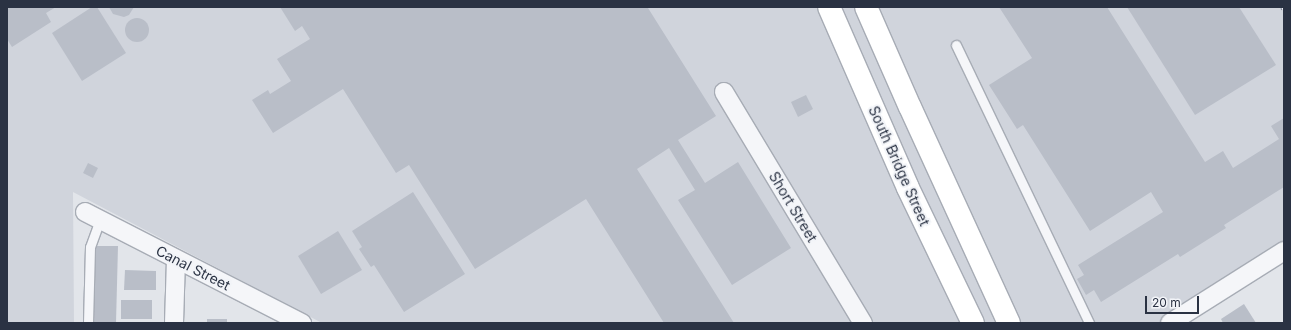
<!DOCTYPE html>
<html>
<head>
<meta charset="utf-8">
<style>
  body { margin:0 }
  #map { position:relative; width:1291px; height:330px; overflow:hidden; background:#e2e5ea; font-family:Inter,sans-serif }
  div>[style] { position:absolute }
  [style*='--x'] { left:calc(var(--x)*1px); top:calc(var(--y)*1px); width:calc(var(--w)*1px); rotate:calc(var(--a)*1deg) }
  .built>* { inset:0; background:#d0d4dc }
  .building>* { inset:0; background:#b9bec8 }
  .round { border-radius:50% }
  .roads { filter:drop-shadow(1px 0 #a7acb5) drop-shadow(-1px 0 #a7acb5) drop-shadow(0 1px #a7acb5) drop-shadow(0 -1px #a7acb5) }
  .lane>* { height:9px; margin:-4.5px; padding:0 4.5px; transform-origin:4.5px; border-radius:4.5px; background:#f5f6f9 }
  .street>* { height:18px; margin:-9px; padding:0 9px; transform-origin:9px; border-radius:9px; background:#f5f6f9 }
  .secondary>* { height:22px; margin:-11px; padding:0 11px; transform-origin:11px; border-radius:11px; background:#fff }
  .rail>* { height:4.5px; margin-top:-2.25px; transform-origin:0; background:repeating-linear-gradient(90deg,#f2f4f8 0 9px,#7c8394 0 18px); box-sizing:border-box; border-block:1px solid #7c8394 }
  span { translate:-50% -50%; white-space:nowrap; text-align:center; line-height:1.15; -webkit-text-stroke:4px #f2f4f8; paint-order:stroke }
  .street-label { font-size:14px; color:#2a3243 }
  .frame { position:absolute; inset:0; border:8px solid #2a3243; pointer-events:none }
  .scale { position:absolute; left:1145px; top:296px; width:54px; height:18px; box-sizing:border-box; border:2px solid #2a3243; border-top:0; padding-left:5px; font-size:12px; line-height:14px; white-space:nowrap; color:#2a3243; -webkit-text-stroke:3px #f2f4f8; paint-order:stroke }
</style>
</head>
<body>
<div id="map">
  <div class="built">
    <i style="clip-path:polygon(7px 7px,1284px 7px,1284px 258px,1183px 323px,322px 323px,73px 192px,74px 323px,7px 323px)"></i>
  </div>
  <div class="building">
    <i style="clip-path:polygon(7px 7px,56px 7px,46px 13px,51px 22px,12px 47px,7px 39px)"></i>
    <i style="clip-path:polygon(92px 7px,97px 7px,126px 53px,82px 81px,52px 33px)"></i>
    <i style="clip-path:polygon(109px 7px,134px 7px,129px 15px,124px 17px,113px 14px)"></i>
    <i style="clip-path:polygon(280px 7px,650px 7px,648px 8px,716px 116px,678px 140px,705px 183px,738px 162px,791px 248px,732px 285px,678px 200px,695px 190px,669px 148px,637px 169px,734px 323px,664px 323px,586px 199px,475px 269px,409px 165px,396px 173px,343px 89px,273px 133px,252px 100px,268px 90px,270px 94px,291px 81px,277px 59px,310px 39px,302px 26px,295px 31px)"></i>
    <i style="clip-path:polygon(999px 7px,1107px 7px,1205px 162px,1223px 151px,1233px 168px,1279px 139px,1271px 126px,1284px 118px,1284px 187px,1224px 225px,1226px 228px,1180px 257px,1178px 254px,1101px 302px,1094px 290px,1086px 295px,1077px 279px,1084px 275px,1078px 265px,1163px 212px,1151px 192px,1090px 231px,1023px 125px,1017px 129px,989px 85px,1032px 58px)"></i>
    <i style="clip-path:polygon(1127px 7px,1239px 7px,1276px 65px,1195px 115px)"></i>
    <i class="round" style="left:125px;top:18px;width:24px;height:24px"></i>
    <i style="clip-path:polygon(806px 95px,813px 109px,798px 117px,791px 102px)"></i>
    <i style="clip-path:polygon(88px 163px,98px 168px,93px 178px,83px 173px)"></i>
    <i style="clip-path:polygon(413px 192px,465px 274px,404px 312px,374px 265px,371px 267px,359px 249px,362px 247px,352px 231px)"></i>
    <i style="clip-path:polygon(338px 231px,362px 270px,321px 294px,298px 256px)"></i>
    <i style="clip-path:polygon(95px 246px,118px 246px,116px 323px,94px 323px)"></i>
    <i style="clip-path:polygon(125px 270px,156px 271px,156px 290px,124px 290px)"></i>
    <i style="clip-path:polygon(121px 300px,152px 300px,152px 319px,121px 319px)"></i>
    <i style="clip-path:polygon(1244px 304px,1256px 323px,1223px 323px,1221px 319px)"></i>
    <i style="clip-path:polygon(207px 319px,227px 319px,227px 323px,207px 323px)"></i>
  </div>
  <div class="roads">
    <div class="lane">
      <i style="--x:956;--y:45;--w:308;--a:64.4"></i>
      <i style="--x:88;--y:323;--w:76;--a:-88.5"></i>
      <i style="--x:90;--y:247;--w:29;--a:-70"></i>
    </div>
    <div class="street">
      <i style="--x:724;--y:92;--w:270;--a:59"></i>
      <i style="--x:85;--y:212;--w:244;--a:27.1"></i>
      <i style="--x:174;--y:323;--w:63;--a:-88.2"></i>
      <i style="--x:1170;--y:323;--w:135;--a:-32.3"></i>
    </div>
    <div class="secondary">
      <i style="--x:829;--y:7;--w:197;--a:66.4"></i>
      <i style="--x:908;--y:188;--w:150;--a:64.3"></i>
      <i style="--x:866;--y:7;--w:109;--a:66.3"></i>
      <i style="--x:910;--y:107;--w:238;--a:65.4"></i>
    </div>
  </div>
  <div class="rail">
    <i style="--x:1283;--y:7;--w:2;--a:63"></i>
  </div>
  <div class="street-label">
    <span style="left:899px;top:166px;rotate:66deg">South Bridge Street</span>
    <span style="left:793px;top:207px;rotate:59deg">Short Street</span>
    <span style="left:193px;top:268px;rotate:27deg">Canal Street</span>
  </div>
  <div class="frame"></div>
  <div class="scale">20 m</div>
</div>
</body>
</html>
